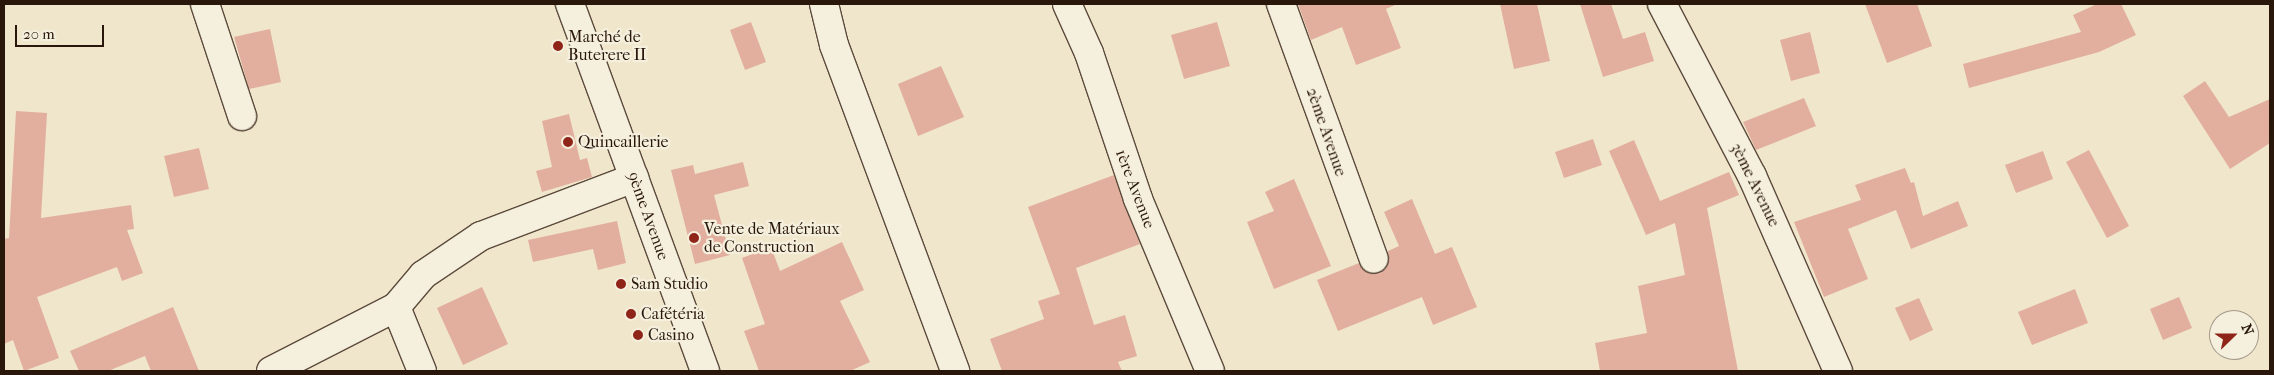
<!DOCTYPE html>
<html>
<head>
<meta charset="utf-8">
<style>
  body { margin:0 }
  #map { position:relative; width:2274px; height:375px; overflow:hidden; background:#f0e6cb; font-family:"IM FELL French Canon",serif }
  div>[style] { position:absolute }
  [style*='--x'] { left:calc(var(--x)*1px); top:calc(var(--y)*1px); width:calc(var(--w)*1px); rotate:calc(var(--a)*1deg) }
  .building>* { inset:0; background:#e2af9e }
  .roads { filter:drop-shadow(1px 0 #5c4b3c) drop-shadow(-1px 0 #5c4b3c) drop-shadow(0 1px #5c4b3c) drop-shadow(0 -1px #5c4b3c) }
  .street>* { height:28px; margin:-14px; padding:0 14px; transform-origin:14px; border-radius:14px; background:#f5efdd }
  .dots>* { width:14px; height:14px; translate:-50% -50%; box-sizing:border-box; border:2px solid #f5efdd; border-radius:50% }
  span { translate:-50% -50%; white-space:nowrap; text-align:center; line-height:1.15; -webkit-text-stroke:4.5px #f5efdd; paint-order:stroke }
  .poi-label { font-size:16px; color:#2a170c }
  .left { translate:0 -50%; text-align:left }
  .street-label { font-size:16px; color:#2a170c }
  .frame { position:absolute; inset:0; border:5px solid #2a170c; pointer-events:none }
  .north { position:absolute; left:2209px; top:310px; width:50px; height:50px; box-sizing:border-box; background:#f5efdd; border:1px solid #a49989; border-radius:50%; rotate:68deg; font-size:14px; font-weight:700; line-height:20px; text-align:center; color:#2a170c }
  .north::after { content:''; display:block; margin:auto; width:18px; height:22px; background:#8f2418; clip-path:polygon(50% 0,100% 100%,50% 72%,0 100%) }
  .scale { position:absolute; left:15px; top:25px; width:89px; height:22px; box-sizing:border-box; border:2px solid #2a170c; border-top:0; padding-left:6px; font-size:15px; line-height:18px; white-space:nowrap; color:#2a170c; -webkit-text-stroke:4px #f5efdd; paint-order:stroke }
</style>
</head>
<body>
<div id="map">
  <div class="building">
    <i style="clip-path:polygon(1298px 4px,1397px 4px,1386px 9px,1401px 48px,1356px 65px,1342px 27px,1311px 40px)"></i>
    <i style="clip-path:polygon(1500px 4px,1537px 4px,1550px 61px,1514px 69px)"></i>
    <i style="clip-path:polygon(1580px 4px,1611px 4px,1623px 39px,1645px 32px,1654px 61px,1603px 77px)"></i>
    <i style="clip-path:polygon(1865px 4px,1917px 4px,1932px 46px,1887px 63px)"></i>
    <i style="clip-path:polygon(2097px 4px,2121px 4px,2136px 35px,2099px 52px,1969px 88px,1963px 64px,2081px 32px,2073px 15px)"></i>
    <i style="clip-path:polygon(751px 22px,766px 62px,745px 70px,730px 30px)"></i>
    <i style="clip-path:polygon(1217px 22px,1230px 66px,1184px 79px,1171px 35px)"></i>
    <i style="clip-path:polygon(270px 29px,281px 82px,249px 89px,234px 37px)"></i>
    <i style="clip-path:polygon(1810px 32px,1820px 73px,1791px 81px,1780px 40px)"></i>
    <i style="clip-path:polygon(941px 66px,964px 117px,918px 136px,898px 84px)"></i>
    <i style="clip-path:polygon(2205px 81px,2229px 117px,2270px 99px,2270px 143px,2230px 169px,2183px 96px)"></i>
    <i style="clip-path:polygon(1804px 98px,1816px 126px,1756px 150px,1743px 122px)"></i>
    <i style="clip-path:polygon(16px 111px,47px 113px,41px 218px,131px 205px,134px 229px,127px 230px,143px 273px,122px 281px,117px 267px,37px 297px,59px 358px,24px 371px,13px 340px,4px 344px,4px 239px,9px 238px)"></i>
    <i style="clip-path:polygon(569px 114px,580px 160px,587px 158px,592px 177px,542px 192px,536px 171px,552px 167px,542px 121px)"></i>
    <i style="clip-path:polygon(1593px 139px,1602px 165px,1564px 178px,1555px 152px)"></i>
    <i style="clip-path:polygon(1634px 140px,1660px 201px,1729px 172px,1739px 195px,1707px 208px,1738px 371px,1600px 371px,1595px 343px,1647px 333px,1638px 286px,1685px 275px,1675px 223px,1646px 235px,1609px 151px)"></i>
    <i style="clip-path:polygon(199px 148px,209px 189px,174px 197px,164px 156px)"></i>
    <i style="clip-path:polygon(2089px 150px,2129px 226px,2107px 238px,2066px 162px)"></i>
    <i style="clip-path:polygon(2043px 151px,2053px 179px,2016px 193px,2005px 165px)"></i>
    <i style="clip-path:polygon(743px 162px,749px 186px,714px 195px,730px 255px,695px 264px,671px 170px,693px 165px,695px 174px)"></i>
    <i style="clip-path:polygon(1905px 168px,1911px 183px,1914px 182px,1923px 216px,1958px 201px,1968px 226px,1911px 249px,1896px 210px,1848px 229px,1868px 279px,1824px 297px,1794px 222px,1861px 200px,1855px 185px)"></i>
    <i style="clip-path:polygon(1114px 175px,1140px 244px,1076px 268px,1094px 325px,1125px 315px,1137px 356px,1118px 362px,1122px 371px,1002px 371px,990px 339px,1044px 319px,1038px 301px,1060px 294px,1028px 207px)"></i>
    <i style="clip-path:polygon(1294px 179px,1331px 266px,1274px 289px,1247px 222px,1274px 211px,1265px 192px)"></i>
    <i style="clip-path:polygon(1412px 199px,1435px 254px,1452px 247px,1477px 307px,1433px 325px,1422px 297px,1338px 331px,1317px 280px,1359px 263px,1371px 274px,1386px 269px,1388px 251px,1399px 246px,1384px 212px)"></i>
    <i style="clip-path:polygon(617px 221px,626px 263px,598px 270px,593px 249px,533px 262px,528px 240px)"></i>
    <i style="clip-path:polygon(842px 242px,864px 290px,840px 301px,870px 362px,850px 371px,759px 371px,744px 331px,765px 324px,742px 258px,771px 247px,780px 271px)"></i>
    <i style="clip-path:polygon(482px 287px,508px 344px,463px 365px,437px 308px)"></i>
    <i style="clip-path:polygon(2075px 289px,2088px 323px,2032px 345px,2018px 312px)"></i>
    <i style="clip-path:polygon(2179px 297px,2192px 328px,2163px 340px,2150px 309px)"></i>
    <i style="clip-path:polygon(1919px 298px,1933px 330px,1910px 341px,1895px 308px)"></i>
    <i style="clip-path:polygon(173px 307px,199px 371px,151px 371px,145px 356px,108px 371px,79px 371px,70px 351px)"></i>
  </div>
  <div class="roads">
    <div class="street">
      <i style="--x:205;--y:4;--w:118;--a:71.7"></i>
      <i style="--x:570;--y:4;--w:391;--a:69.8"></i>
      <i style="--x:824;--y:4;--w:42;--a:76.3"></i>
      <i style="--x:834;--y:45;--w:348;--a:69.6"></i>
      <i style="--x:1067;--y:4;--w:54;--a:65.8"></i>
      <i style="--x:1089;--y:53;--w:154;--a:71.4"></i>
      <i style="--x:1138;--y:199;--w:186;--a:67.3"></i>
      <i style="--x:1281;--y:4;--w:271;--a:70"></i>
      <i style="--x:1662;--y:4;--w:194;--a:62.4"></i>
      <i style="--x:1752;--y:176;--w:213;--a:66.2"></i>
      <i style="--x:396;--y:307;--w:69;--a:67.9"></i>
      <i style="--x:271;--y:371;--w:140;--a:-27.1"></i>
      <i style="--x:396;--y:307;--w:42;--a:-49.8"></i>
      <i style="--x:423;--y:275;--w:70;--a:-33.9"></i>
      <i style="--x:481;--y:236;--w:164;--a:-20.8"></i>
    </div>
  </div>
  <div class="dots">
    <i style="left:558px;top:46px;background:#8f2418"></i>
    <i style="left:568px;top:142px;background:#8f2418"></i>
    <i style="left:694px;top:238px;background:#8f2418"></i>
    <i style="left:621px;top:284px;background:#8f2418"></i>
    <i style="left:631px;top:314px;background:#8f2418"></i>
    <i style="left:638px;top:335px;background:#8f2418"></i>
  </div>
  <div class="poi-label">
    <span class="left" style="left:568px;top:46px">Marché de<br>Buterere II</span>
    <span class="left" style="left:578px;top:142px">Quincaillerie</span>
    <span class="left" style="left:704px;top:238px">Vente de Matériaux<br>de Construction</span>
    <span class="left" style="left:631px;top:284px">Sam Studio</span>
    <span class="left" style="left:641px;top:314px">Cafétéria</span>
    <span class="left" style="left:648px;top:335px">Casino</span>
  </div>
  <div class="street-label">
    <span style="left:1326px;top:132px;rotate:71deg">2ème Avenue</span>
    <span style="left:1755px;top:185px;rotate:64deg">3ème Avenue</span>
    <span style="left:1135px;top:189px;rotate:69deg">1ère Avenue</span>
    <span style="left:648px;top:216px;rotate:70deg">9ème Avenue</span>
  </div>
  <div class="frame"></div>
  <div class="north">N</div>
  <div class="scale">20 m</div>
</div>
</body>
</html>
